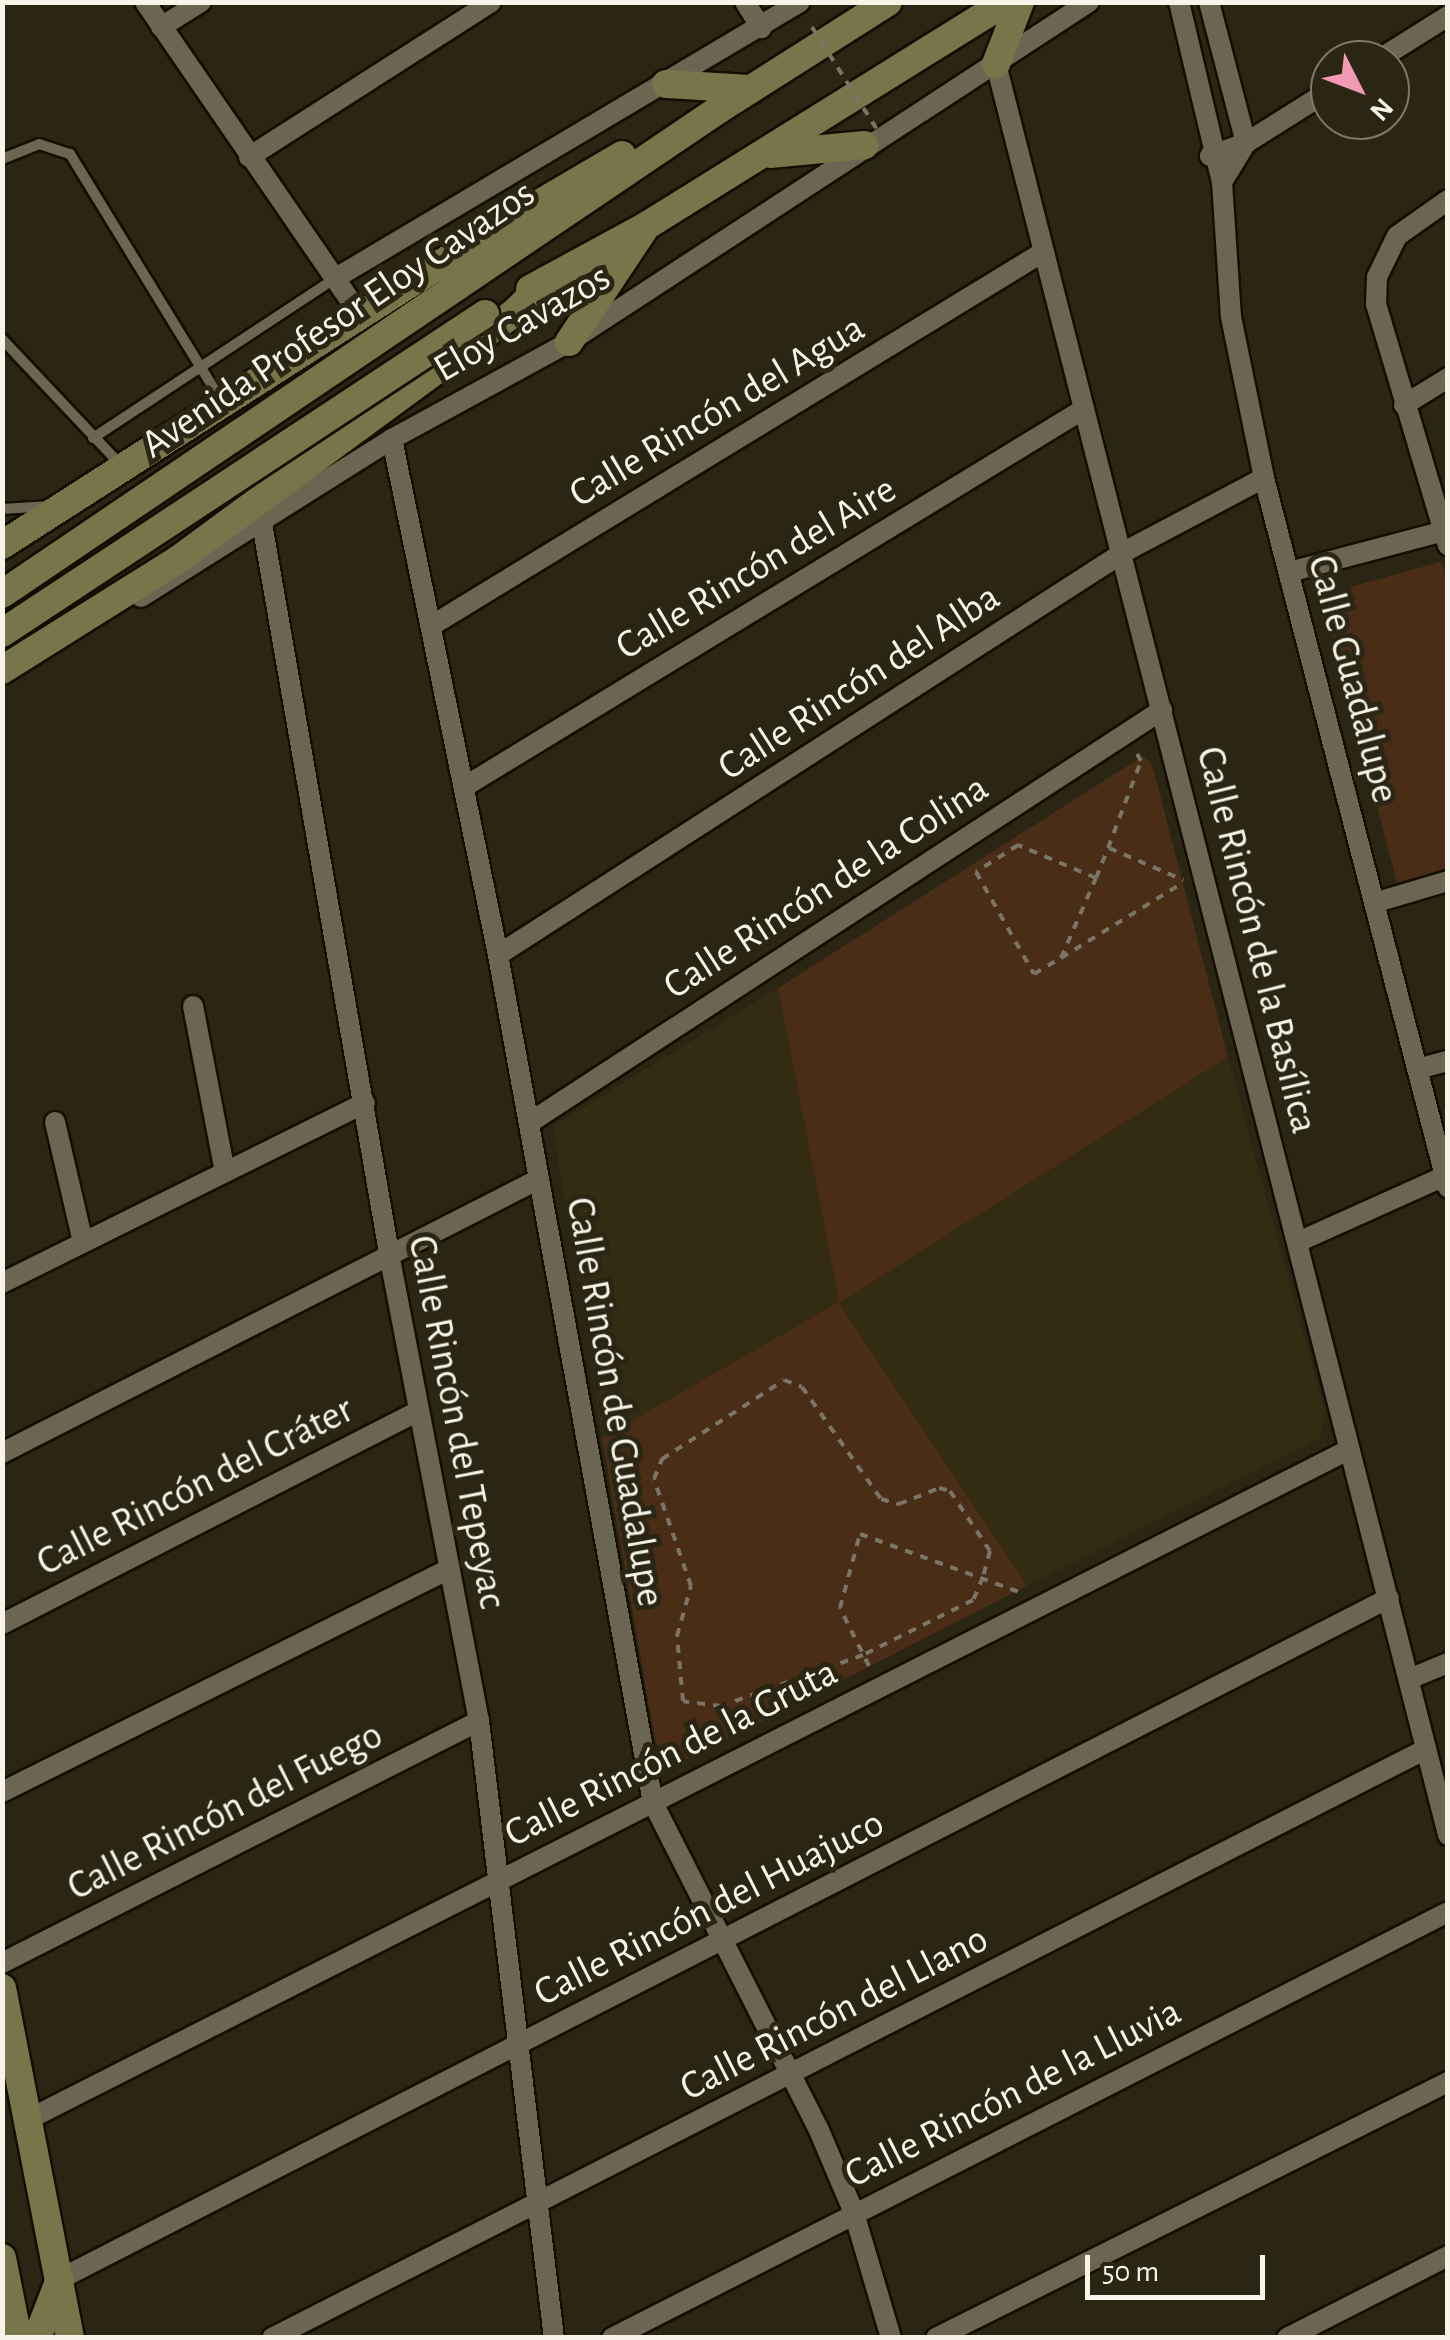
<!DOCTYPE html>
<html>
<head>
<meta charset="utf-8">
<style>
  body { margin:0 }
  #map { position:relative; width:1450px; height:2340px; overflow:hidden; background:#2b2514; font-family:"Alegreya Sans",sans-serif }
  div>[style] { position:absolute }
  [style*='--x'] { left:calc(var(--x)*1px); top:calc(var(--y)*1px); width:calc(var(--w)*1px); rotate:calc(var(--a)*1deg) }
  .built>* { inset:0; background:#332b12 }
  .green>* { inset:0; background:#4a2d17 }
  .path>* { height:4px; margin-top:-2px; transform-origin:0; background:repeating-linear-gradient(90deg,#7a7567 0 8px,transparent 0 16px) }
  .roads { filter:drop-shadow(2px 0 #130e01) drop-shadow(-2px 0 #130e01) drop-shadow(0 2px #130e01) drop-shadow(0 -2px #130e01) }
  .service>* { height:10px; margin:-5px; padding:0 5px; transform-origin:5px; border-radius:5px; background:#6b6552 }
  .minor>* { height:20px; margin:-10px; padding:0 10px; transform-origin:10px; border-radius:10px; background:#6b6552 }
  .secondary>* { height:28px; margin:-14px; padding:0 14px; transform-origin:14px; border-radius:14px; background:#79754a }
  .path-bridge>* { height:4px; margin-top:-2px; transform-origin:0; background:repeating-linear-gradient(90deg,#7a7567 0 8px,transparent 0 16px) }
  .bridges { filter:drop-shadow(2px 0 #130e01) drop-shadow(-2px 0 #130e01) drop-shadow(0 2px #130e01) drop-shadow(0 -2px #130e01) }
  .secondary-bridge>* { height:28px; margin:-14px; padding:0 14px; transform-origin:14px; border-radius:14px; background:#79754a }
  span { translate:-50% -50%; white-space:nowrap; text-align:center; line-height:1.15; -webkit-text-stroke:10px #2b2514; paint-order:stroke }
  .street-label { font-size:40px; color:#f7f4e9 }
  .frame { position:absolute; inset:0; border:5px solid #f7f4e9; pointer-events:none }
  .north { position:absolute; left:1310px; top:40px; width:100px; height:100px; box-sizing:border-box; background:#2b2514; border:2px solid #7d7869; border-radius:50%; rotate:132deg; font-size:28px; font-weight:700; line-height:40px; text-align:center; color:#f7f4e9 }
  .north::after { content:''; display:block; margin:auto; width:35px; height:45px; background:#f19ab3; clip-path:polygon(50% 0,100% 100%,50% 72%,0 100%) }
  .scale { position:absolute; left:1085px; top:2255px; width:180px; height:45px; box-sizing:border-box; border:5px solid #f7f4e9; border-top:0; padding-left:12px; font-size:30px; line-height:35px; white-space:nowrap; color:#f7f4e9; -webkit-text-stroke:8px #2b2514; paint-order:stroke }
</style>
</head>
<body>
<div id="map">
  <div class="built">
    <i style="clip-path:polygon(778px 988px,839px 1302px,1228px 1057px,1326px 1417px,1320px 1438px,1027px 1586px,839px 1303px,602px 1438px,553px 1126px)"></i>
  </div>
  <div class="green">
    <i style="clip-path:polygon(1440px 562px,1448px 575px,1447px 868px,1397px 883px,1322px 595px)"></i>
    <i style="clip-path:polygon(1143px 756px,1152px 764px,1228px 1057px,839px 1303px,1027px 1586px,688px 1759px,656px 1744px,602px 1438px,839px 1302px,778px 988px)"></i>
  </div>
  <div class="path">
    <i style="--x:1109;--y:848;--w:81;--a:23.4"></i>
    <i style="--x:1096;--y:878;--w:85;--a:-157.1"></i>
    <i style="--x:1018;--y:845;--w:50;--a:147.3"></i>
    <i style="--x:976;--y:872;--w:117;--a:60.4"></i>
    <i style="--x:1034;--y:974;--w:31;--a:-31"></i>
    <i style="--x:1061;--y:958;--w:87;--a:-66.4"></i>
    <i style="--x:1096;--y:878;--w:32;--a:-68"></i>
    <i style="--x:1108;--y:848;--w:93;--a:-69.2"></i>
    <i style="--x:1141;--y:761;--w:10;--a:-119"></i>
    <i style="--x:1061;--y:958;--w:141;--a:-31.7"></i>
    <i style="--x:784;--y:1380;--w:19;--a:21"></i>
    <i style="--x:802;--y:1387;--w:137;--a:54.8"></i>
    <i style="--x:881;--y:1499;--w:19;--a:16"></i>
    <i style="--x:899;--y:1504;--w:43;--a:-21.8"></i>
    <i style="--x:939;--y:1488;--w:11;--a:15"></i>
    <i style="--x:950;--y:1491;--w:72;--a:56.3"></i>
    <i style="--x:990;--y:1551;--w:27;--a:105"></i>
    <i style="--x:983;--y:1577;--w:25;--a:113"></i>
    <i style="--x:973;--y:1600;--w:123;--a:153.4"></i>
    <i style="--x:863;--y:1655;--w:151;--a:160.2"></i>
    <i style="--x:721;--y:1706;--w:38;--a:-173"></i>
    <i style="--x:683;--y:1701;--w:65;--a:-95.3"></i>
    <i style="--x:677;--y:1636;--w:52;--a:-74.4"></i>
    <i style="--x:691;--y:1586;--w:113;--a:-109.1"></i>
    <i style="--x:654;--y:1479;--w:22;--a:-68"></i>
    <i style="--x:662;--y:1459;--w:145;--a:-32.9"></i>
    <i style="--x:869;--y:1666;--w:65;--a:-116.6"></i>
    <i style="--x:840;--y:1608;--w:77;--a:-74.9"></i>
    <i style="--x:860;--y:1534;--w:169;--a:20"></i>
  </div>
  <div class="roads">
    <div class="service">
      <i style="--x:2;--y:159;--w:40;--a:-22"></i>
      <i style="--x:39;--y:144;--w:33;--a:18"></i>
      <i style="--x:70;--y:154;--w:289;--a:58.5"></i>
      <i style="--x:2;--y:339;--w:172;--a:46.7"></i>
      <i style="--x:93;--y:438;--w:289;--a:-33.4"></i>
      <i style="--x:2;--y:509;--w:47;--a:-3.7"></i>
    </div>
    <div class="minor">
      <i style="--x:145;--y:2;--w:381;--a:55.5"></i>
      <i style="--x:745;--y:2;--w:31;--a:58"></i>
      <i style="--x:1179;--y:2;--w:185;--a:76.6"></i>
      <i style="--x:1222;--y:182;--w:135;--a:86.2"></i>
      <i style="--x:1231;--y:317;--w:164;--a:78.4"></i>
      <i style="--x:1264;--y:478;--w:733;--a:75.47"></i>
      <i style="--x:1209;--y:2;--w:146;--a:75.3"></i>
      <i style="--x:1246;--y:143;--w:46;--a:121.6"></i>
      <i style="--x:161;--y:27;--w:47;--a:-32"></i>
      <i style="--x:1378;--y:60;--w:83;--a:-32.2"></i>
      <i style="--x:996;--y:64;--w:1828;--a:75.68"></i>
      <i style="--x:1210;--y:156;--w:38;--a:-20"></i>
      <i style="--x:1246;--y:143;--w:99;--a:-32.2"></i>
      <i style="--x:249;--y:157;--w:287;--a:-32.6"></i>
      <i style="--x:1448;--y:200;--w:62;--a:144.8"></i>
      <i style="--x:1397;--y:236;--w:46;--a:116"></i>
      <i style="--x:1377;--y:277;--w:27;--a:92"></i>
      <i style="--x:1376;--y:304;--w:252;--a:73.4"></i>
      <i style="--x:334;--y:279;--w:542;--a:-30.73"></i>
      <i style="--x:1404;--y:405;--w:52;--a:-31.5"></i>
      <i style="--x:392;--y:439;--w:527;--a:78.39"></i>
      <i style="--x:498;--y:955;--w:862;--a:79.64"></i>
      <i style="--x:653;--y:1803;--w:364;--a:63.1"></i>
      <i style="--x:818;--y:2128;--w:92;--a:67"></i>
      <i style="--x:854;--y:2213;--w:130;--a:73.5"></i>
      <i style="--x:262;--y:523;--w:747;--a:80.13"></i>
      <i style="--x:390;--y:1259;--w:470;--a:79.1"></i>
      <i style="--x:479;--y:1721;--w:622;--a:83.07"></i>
      <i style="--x:1289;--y:572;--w:156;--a:-14.8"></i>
      <i style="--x:141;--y:597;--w:297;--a:-32.2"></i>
      <i style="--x:392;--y:439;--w:202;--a:-28.7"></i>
      <i style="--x:569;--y:342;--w:621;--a:-33.18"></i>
      <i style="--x:431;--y:626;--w:714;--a:-31.42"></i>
      <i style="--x:464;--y:787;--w:726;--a:-31.37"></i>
      <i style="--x:1377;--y:902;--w:74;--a:-16.5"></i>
      <i style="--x:498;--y:955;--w:745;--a:-32.77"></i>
      <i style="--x:1124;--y:552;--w:158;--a:-27.9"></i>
      <i style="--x:193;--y:1006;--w:169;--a:79.1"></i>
      <i style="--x:1421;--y:1068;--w:28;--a:-15"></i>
      <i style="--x:55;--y:1122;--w:123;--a:76.9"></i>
      <i style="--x:529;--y:1123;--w:756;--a:-33.12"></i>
      <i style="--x:1298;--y:1242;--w:161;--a:-24.2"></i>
      <i style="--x:2;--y:1283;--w:405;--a:-26.4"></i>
      <i style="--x:2;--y:1453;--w:603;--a:-27.03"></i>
      <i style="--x:2;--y:1624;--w:468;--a:-27.1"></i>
      <i style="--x:1409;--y:1679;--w:42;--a:-22.3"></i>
      <i style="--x:2;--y:1792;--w:498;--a:-26.5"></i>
      <i style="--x:2;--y:1963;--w:535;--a:-26.9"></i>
      <i style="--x:27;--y:2120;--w:1481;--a:-26.89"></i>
      <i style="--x:60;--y:2279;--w:1493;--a:-27.13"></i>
      <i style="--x:272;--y:2338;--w:1296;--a:-27.04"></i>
      <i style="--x:612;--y:2338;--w:938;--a:-27"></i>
      <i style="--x:936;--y:2338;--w:572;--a:-26.57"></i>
      <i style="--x:1287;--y:2338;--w:181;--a:-27"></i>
    </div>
    <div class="secondary">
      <i style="--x:996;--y:64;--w:66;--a:-68.8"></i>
      <i style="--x:666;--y:84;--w:84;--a:3.4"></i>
      <i style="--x:770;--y:154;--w:95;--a:-5.4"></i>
      <i style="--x:530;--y:289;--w:132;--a:-28.5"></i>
      <i style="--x:646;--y:226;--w:424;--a:-31.9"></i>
      <i style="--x:569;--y:342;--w:133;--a:-56.3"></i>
      <i style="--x:2;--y:545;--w:573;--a:-32.66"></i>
      <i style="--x:484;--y:236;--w:160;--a:-30.4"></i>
      <i style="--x:2;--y:594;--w:864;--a:-34.06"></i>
      <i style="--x:718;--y:110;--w:201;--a:-32.4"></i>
      <i style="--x:2;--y:670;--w:209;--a:-32.1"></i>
      <i style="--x:179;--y:559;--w:414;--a:-36.3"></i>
      <i style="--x:513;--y:314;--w:47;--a:-45"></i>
      <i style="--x:2;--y:1988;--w:357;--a:79"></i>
      <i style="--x:2;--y:2258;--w:82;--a:78.7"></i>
      <i style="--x:37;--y:2338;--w:63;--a:-68.7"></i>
    </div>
  </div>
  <div class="path-bridge">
    <i style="--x:812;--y:27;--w:123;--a:57.6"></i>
  </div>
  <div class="bridges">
    <div class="secondary-bridge">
      <i style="--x:2;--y:633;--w:579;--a:-33.44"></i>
    </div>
  </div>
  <div class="street-label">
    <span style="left:338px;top:319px;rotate:-34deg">Avenida Profesor Eloy Cavazos</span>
    <span style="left:522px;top:323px;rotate:-30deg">Eloy Cavazos</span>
    <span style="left:717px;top:411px;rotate:-31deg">Calle Rincón del Agua</span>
    <span style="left:756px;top:568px;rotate:-31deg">Calle Rincón del Aire</span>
    <span style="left:1353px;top:679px;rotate:75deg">Calle Guadalupe</span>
    <span style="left:859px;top:682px;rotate:-33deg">Calle Rincón del Alba</span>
    <span style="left:826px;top:887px;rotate:-33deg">Calle Rincón de la Colina</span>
    <span style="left:1257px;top:940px;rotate:76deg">Calle Rincón de la Basílica</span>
    <span style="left:615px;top:1402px;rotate:80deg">Calle Rincón de Guadalupe</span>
    <span style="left:457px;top:1422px;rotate:79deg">Calle Rincón del Tepeyac</span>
    <span style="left:195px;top:1486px;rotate:-27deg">Calle Rincón del Cráter</span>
    <span style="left:671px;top:1753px;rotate:-27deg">Calle Rincón de la Gruta</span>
    <span style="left:225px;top:1811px;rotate:-27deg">Calle Rincón del Fuego</span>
    <span style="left:709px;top:1908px;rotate:-27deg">Calle Rincón del Huajuco</span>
    <span style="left:834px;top:2013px;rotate:-27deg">Calle Rincón del Llano</span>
    <span style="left:1013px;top:2093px;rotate:-27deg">Calle Rincón de la Lluvia</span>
  </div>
  <div class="frame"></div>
  <div class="north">N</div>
  <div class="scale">50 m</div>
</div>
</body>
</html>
